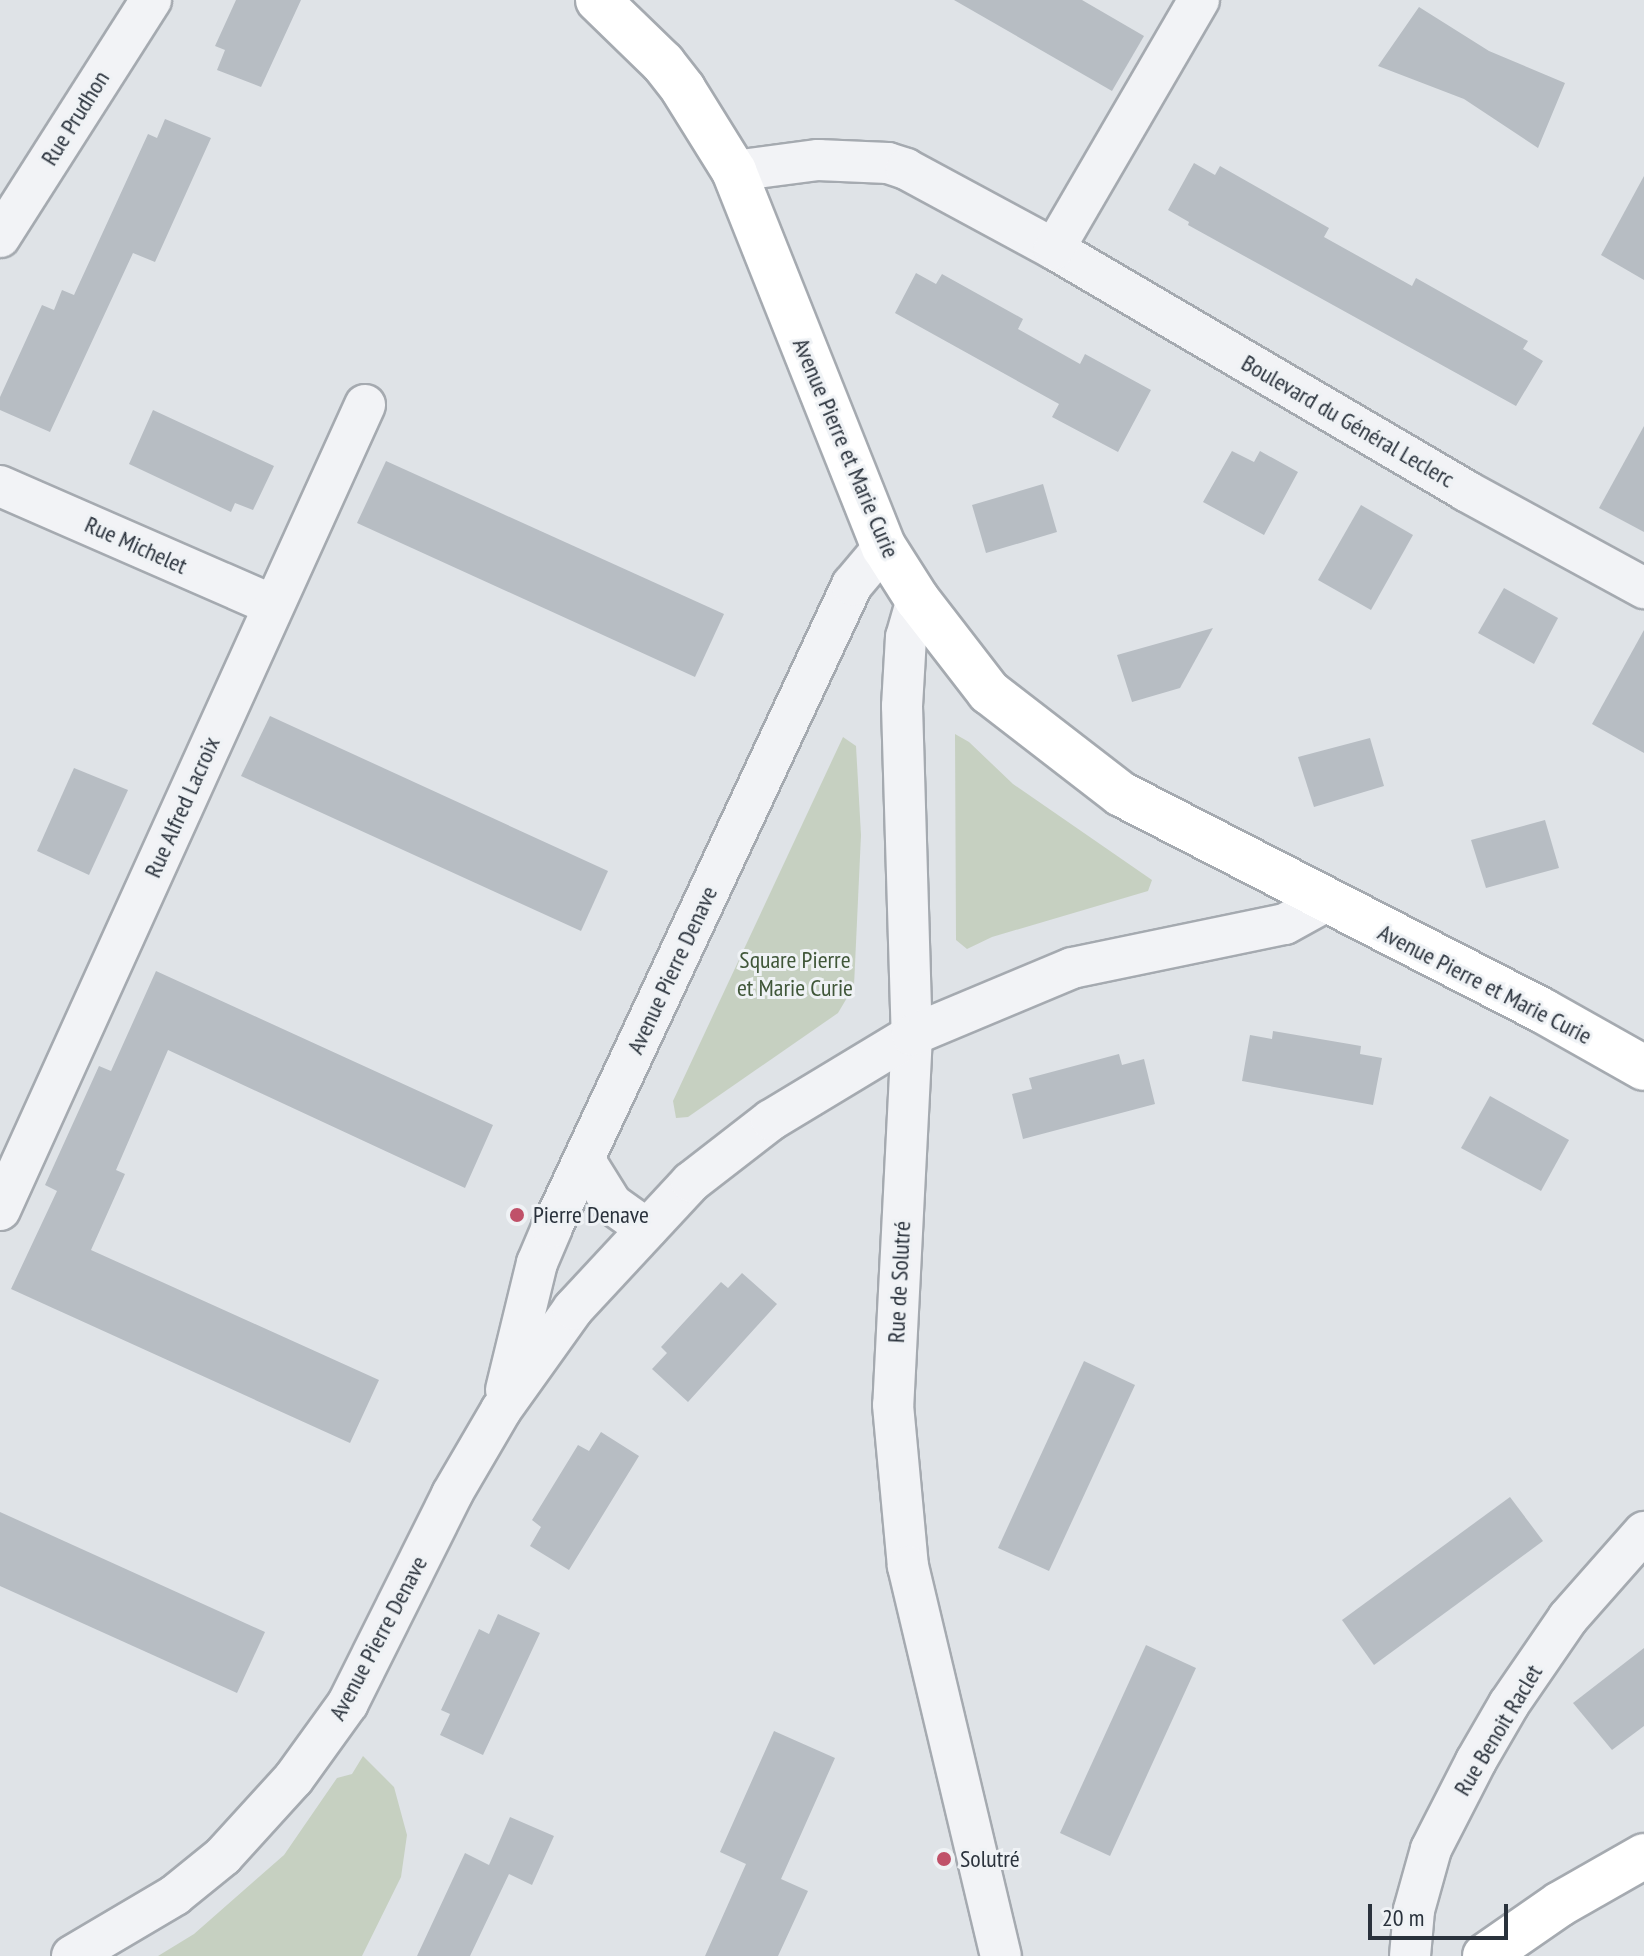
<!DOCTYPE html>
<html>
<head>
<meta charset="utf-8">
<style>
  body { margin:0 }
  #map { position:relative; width:1644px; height:1956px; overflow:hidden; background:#dfe3e7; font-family:"PT Sans Narrow",sans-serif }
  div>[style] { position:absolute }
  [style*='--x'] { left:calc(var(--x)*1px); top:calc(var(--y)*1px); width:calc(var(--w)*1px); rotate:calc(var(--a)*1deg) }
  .green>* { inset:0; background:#c6d0c1 }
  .building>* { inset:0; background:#b7bdc3 }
  .roads { filter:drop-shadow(2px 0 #a5aab0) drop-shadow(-2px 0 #a5aab0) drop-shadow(0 2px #a5aab0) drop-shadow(0 -2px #a5aab0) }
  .street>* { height:40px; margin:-20px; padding:0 20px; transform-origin:20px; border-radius:20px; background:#f2f3f6 }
  .secondary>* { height:44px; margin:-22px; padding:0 22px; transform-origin:22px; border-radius:22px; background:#fff }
  .dots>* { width:22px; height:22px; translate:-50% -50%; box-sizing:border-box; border:4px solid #eff2f5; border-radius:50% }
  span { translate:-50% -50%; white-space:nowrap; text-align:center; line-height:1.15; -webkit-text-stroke:6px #eff2f5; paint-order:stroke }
  .street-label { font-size:24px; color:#2a323c }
  .park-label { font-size:24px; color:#405739 }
  .poi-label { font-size:24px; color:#2a323c }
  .left { translate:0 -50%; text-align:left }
  .scale { position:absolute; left:1368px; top:1904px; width:140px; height:36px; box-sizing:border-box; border:4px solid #2a323c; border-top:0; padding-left:10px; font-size:24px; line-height:28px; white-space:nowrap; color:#2a323c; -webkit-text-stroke:6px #eff2f5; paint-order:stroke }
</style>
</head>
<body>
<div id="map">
  <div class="green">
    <i style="clip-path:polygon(955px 734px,969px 742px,1013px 784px,1152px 880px,1148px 891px,992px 937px,967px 949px,956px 940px)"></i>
    <i style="clip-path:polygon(843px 737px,856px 746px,861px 835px,854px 986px,838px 1013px,688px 1117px,676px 1118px,673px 1101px)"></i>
    <i style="clip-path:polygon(363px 1756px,394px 1787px,407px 1835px,401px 1877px,362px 1956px,158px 1956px,194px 1934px,284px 1855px,337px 1778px,352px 1774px)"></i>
  </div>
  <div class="building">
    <i style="clip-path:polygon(236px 0,301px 0,261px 87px,217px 70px,225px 50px,215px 46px)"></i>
    <i style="clip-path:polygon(954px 0,1082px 0,1144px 36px,1112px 91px)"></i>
    <i style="clip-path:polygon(1419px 7px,1489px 51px,1565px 83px,1538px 148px,1464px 99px,1378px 66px)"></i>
    <i style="clip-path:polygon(165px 119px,211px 138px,155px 262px,133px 253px,50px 432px,0 410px,0 397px,42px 305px,54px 310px,62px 290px,74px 295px,148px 134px,157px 138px)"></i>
    <i style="clip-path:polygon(1194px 163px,1215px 175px,1220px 166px,1329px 228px,1324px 237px,1412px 286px,1416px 278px,1528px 341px,1523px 349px,1543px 361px,1516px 406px,1188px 225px,1189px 222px,1168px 210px)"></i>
    <i style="clip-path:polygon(1644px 176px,1644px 280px,1601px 255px)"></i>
    <i style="clip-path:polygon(916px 273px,936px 284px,942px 274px,1023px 319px,1018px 329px,1080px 364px,1085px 354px,1151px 390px,1118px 452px,1052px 417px,1059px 404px,895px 313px)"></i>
    <i style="clip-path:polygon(153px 410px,274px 466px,253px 510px,235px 503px,231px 512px,129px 464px)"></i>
    <i style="clip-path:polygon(1644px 426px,1644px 532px,1599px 508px)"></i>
    <i style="clip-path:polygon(1232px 451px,1254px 462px,1260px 451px,1298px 472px,1264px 535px,1203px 502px)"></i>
    <i style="clip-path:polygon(386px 461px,724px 614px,695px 677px,357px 523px)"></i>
    <i style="clip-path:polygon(1043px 484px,1057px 532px,986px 553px,972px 505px)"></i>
    <i style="clip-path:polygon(1361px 505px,1413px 535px,1371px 610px,1318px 580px)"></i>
    <i style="clip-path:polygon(1504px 588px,1558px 618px,1534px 664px,1478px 633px)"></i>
    <i style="clip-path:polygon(1213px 628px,1180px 688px,1132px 702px,1117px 655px)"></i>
    <i style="clip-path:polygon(1644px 630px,1644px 753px,1592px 724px)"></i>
    <i style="clip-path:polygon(270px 716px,608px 871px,581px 931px,241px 776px)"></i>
    <i style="clip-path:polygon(1370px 738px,1384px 786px,1314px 807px,1298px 757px)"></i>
    <i style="clip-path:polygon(74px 768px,128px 790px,89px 875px,37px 851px)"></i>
    <i style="clip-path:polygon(1545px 820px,1559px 868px,1486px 888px,1471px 840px)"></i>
    <i style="clip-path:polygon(156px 971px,493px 1125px,465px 1188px,168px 1050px,116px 1170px,125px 1174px,91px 1250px,379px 1380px,350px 1443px,11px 1289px,57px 1191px,45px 1185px,99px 1066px,111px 1071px)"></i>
    <i style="clip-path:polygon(1273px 1031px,1361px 1046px,1360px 1054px,1382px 1058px,1373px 1105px,1242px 1081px,1250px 1035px,1272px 1039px)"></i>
    <i style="clip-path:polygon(1119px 1054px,1122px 1065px,1144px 1059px,1155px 1104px,1023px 1139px,1012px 1094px,1032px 1089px,1029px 1078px)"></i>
    <i style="clip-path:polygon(1490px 1096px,1569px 1140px,1541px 1191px,1461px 1148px)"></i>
    <i style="clip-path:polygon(742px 1273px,777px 1304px,688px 1402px,652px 1369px,667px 1353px,661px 1347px,721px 1282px,728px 1288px)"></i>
    <i style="clip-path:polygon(1084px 1361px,1135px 1385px,1049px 1571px,998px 1548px)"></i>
    <i style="clip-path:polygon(601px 1432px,639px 1456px,569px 1570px,530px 1546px,541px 1527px,532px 1520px,578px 1445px,589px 1451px)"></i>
    <i style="clip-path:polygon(1510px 1497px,1543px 1541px,1374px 1665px,1342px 1620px)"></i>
    <i style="clip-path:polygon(0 1512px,265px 1632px,237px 1693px,0 1586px)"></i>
    <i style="clip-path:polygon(498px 1614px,540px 1633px,483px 1755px,440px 1735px,450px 1714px,441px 1710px,479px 1629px,489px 1634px)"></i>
    <i style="clip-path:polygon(1146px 1645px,1196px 1668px,1110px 1856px,1060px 1833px)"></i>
    <i style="clip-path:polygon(1644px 1648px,1644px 1726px,1612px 1750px,1573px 1703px)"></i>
    <i style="clip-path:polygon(774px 1731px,835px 1758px,781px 1879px,808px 1891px,778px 1956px,705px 1956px,746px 1864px,720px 1852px)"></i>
    <i style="clip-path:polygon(510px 1817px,554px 1836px,532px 1885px,509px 1874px,470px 1956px,417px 1956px,465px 1853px,489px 1865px)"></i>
  </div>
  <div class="roads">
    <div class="street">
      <i style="--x:734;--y:171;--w:85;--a:-7.5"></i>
      <i style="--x:818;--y:160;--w:70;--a:2.5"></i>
      <i style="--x:888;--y:163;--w:19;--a:18"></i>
      <i style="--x:906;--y:169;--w:168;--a:28.4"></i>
      <i style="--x:1054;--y:249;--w:478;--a:30.4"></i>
      <i style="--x:1466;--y:491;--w:203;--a:28.6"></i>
      <i style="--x:0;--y:237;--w:281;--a:-57.5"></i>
      <i style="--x:1054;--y:249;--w:288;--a:-59.8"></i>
      <i style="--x:0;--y:486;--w:297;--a:23.6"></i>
      <i style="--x:917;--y:599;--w:40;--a:106"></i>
      <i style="--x:906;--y:637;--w:69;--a:93.3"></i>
      <i style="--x:902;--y:706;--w:329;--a:88.3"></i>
      <i style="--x:912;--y:1035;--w:370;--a:92.9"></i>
      <i style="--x:893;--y:1405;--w:162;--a:84.7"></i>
      <i style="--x:908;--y:1566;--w:401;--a:76.6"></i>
      <i style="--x:584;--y:1159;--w:53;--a:58.1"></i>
      <i style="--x:612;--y:1204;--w:43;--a:35.5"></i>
      <i style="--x:0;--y:1210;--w:884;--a:-65.61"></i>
      <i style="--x:506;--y:1390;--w:131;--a:-76.3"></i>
      <i style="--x:537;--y:1263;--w:39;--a:-67"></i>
      <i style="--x:552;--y:1227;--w:709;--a:-64.95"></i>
      <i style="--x:852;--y:585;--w:50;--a:-49.9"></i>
      <i style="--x:72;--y:1956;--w:120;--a:-30.6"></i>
      <i style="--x:175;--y:1895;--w:62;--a:-39.1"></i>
      <i style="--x:223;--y:1856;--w:105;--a:-47.7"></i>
      <i style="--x:294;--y:1778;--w:92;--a:-54.2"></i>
      <i style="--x:348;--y:1703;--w:233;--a:-63.5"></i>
      <i style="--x:452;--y:1494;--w:97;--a:-59.7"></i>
      <i style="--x:501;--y:1410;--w:124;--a:-54.5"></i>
      <i style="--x:573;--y:1309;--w:173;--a:-47.1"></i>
      <i style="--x:691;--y:1182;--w:101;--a:-37.8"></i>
      <i style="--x:771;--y:1120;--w:165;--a:-31.1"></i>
      <i style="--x:912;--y:1035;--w:173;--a:-22.7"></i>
      <i style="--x:1072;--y:968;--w:217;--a:-11.7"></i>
      <i style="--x:1285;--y:924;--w:46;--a:-28.8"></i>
      <i style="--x:1410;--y:1956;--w:46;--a:-85"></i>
      <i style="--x:1414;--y:1910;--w:63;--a:-74.4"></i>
      <i style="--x:1431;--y:1849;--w:99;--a:-62.9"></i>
      <i style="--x:1476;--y:1761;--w:66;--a:-59.9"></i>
      <i style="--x:1509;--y:1704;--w:104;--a:-55.5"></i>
      <i style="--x:1568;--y:1618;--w:115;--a:-48.5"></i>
    </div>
    <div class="secondary">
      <i style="--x:598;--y:0;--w:91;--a:44.1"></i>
      <i style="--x:663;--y:63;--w:33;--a:52"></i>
      <i style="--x:683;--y:89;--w:97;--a:58.1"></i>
      <i style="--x:734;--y:171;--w:405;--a:68.3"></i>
      <i style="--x:884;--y:547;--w:62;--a:57.6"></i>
      <i style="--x:917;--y:599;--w:118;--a:52.3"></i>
      <i style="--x:989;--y:692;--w:167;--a:37.7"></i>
      <i style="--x:1121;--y:794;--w:475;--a:27.2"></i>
      <i style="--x:1543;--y:1011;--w:116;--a:29.4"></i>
      <i style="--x:1485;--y:1956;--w:91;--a:-34.7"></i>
      <i style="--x:1560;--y:1904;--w:97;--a:-29.7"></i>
    </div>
  </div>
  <div class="dots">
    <i style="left:517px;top:1215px;background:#c05169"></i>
    <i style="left:944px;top:1859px;background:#c05169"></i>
  </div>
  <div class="street-label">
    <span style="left:75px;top:118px;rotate:-58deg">Rue Prudhon</span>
    <span style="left:1348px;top:421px;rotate:30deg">Boulevard du Général Leclerc</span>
    <span style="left:846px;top:448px;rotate:67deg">Avenue Pierre et Marie Curie</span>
    <span style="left:136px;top:545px;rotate:24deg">Rue Michelet</span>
    <span style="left:182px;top:807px;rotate:-66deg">Rue Alfred Lacroix</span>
    <span style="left:672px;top:970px;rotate:-65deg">Avenue Pierre Denave</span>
    <span style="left:1485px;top:984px;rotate:27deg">Avenue Pierre et Marie Curie</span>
    <span style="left:899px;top:1282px;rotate:-87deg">Rue de Solutré</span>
    <span style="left:378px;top:1638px;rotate:-62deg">Avenue Pierre Denave</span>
    <span style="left:1498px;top:1730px;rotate:-59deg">Rue Benoit Raclet</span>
  </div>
  <div class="park-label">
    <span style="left:795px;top:974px">Square Pierre<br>et Marie Curie</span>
  </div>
  <div class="poi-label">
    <span class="left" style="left:533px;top:1215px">Pierre Denave</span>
    <span class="left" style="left:960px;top:1859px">Solutré</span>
  </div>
  <div class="scale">20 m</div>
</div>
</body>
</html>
